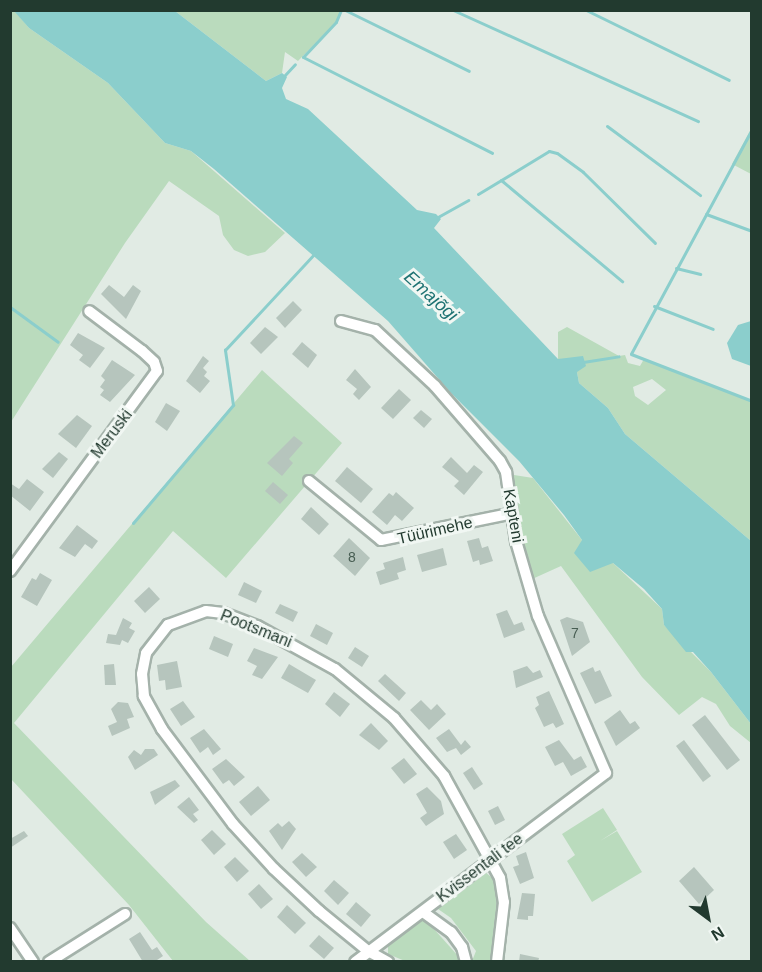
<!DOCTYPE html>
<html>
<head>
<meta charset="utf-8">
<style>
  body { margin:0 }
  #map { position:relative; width:762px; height:972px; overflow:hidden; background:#e1ebe4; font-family:Arial,sans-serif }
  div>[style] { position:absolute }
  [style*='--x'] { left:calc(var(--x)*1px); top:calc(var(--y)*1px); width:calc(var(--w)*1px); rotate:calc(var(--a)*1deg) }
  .green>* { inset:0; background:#badbbd }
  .water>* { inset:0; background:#8bcecc }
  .stream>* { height:3px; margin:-1.5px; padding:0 1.5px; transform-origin:1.5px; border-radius:1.5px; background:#8bcecc }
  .building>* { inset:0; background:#b6c5bd }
  .roads { filter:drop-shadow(2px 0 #a4b2aa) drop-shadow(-2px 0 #a4b2aa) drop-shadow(0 2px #a4b2aa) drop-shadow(0 -2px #a4b2aa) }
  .minor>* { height:10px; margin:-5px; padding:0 5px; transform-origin:5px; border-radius:5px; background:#fff }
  span { translate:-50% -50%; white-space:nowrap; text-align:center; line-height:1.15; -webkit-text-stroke:6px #f1f7f3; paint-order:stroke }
  .number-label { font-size:14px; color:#475d52 }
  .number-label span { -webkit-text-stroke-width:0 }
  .street-label { font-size:16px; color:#223a2f }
  .water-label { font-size:18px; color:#1f7373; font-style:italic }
  .frame { position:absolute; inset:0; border:12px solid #223a2f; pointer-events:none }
  .north { position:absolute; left:678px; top:888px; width:60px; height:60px; -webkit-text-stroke:4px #f1f7f3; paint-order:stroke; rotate:148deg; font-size:16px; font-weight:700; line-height:24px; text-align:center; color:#223a2f }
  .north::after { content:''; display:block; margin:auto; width:21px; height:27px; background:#223a2f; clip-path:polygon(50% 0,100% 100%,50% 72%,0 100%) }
</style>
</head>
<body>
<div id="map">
  <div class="green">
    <i style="clip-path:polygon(14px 10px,29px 28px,108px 83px,165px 143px,191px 151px,285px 233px,265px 252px,248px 256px,234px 250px,223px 235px,219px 216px,169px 181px,125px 243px,11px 422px,10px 11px)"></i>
    <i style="clip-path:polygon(175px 11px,341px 11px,336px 22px,298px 61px,285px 52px,282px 73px,266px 81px)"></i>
    <i style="clip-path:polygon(751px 129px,751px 174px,732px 164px)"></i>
    <i style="clip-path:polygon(evenodd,567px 327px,619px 356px,625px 355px,628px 363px,640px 366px,644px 359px,751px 401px,751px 541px,625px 434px,608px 408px,579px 383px,577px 372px,558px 359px,558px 332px,567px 327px,652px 379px,666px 390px,648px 405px,635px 396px,633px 387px,652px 379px)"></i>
    <i style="clip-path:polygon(262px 370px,342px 443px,226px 578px,173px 531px,14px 723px,206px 922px,250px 961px,173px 961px,129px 905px,11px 779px,11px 667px)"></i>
    <i style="clip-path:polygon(514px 475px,533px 478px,582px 540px,580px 548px,613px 563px,662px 609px,664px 625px,711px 672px,751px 724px,751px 743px,730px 726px,716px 704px,702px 697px,679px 715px,642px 677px,561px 566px,530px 580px,509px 477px)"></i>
    <i style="clip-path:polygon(603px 808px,617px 830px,600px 841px,617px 831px,642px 872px,592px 902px,567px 861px,575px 855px,562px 834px)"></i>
    <i style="clip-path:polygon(485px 872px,496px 881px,499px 902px,492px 961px,472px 961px,476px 951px,451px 918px,438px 909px,438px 905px)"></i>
    <i style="clip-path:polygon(425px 919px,459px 957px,458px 962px,405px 961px,388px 954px,388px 943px,417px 920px)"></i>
  </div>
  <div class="water">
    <i style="clip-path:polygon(14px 11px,175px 11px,266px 81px,282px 73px,287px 77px,282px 88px,286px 99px,308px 109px,417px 210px,436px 214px,441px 219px,434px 228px,558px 359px,583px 356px,586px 366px,577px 372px,579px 383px,608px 408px,625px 434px,751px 541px,751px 724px,711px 672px,693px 652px,686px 652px,664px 625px,662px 609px,644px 589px,613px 563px,590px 572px,574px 553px,582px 540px,564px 515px,519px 461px,451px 393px,388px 321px,214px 169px,191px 151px,165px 143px,108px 83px,29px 28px)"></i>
    <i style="clip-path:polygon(751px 321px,752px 321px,751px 366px,732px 359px,727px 343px,738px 325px)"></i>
  </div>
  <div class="stream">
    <i style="--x:341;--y:10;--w:13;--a:113"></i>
    <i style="--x:336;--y:22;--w:48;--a:133.3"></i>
    <i style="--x:303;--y:57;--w:212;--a:26.9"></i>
    <i style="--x:345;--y:10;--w:138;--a:26.2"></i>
    <i style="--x:453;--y:10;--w:269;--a:24.4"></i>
    <i style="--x:586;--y:10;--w:159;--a:26.1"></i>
    <i style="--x:284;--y:76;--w:16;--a:-47"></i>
    <i style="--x:607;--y:126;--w:116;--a:36.6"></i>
    <i style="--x:752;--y:129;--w:255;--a:118.3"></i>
    <i style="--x:631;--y:354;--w:130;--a:21.2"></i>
    <i style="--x:501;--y:180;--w:158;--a:39.9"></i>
    <i style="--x:478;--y:194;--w:83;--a:-31.2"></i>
    <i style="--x:549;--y:151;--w:8;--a:14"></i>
    <i style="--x:557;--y:153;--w:32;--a:36"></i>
    <i style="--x:583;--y:172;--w:101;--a:44.6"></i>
    <i style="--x:706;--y:214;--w:49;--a:20.3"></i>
    <i style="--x:436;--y:218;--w:37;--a:-29"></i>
    <i style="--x:676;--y:268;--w:25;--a:14"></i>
    <i style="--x:654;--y:306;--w:63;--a:21.3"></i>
    <i style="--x:10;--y:307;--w:59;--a:36.1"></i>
    <i style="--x:583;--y:362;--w:36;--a:-9"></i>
    <i style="--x:133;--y:523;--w:155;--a:-49.7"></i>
    <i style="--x:233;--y:405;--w:56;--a:-98.3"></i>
    <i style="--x:225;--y:350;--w:132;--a:-47.1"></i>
  </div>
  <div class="building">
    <i style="clip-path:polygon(109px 285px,124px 297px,133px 285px,141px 291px,126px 319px,101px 294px)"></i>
    <i style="clip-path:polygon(293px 301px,302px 310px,285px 328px,276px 318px)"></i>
    <i style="clip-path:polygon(265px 327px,278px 337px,261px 354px,250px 343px)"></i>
    <i style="clip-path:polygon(78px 333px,105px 348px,90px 368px,79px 360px,83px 355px,70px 345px)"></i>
    <i style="clip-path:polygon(302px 342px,317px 355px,308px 368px,292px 354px)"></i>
    <i style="clip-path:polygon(203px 356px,209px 361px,203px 368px,207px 372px,204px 376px,210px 381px,200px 393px,186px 381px)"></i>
    <i style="clip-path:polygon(112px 360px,135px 375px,110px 402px,100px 395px,104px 390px,100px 387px,105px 380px,101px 376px)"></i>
    <i style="clip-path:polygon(355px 369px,371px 387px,359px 400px,353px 394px,357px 389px,346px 380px)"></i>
    <i style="clip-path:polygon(399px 389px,411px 400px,393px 419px,381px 408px)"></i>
    <i style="clip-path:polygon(166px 403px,180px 411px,167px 431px,155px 422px)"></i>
    <i style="clip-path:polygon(421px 410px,432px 419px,424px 428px,413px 418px)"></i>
    <i style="clip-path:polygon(77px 415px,92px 426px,76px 448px,58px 434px)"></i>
    <i style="clip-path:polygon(294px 436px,303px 443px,289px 459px,293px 463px,282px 476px,267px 463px)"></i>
    <i style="clip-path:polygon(59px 452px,68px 459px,53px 478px,42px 469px)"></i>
    <i style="clip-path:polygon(451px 457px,467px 473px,474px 465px,483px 472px,464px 495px,454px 486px,459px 481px,442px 467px)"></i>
    <i style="clip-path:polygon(347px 467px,373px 489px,361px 503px,335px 481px)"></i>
    <i style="clip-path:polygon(27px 479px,44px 492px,30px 511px,10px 495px,10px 483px,19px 489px)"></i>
    <i style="clip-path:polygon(273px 482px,288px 495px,280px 504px,265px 491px)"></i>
    <i style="clip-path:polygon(396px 492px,414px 508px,402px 521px,395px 515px,387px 525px,372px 512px,389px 493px,393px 496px)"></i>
    <i style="clip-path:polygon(311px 507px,329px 524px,319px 535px,301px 519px)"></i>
    <i style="clip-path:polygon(77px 525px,98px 541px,92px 549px,85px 544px,75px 557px,59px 548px)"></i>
    <i style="clip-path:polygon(349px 538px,370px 558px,355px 576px,333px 556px)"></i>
    <i style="clip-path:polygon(479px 538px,482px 548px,488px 546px,493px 561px,480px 565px,479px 560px,473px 562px,467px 541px)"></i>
    <i style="clip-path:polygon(443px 548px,447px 565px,422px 572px,417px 555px)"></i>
    <i style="clip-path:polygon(403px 557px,406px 570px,397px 573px,399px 579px,380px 585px,376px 572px,385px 569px,383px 563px)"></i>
    <i style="clip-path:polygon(40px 573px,52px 580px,37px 606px,21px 597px,32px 578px,36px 580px)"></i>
    <i style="clip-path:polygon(244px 582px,262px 591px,256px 603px,238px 595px)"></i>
    <i style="clip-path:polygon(149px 587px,160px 599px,145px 613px,134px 601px)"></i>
    <i style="clip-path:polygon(280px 604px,298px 612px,293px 622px,275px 613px)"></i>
    <i style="clip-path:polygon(507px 610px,514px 625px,522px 622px,525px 630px,504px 638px,496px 614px)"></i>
    <i style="clip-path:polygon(567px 617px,583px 622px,590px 642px,572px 656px,560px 620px)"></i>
    <i style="clip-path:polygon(123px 618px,132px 623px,129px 628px,135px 631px,128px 643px,122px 640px,120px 645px,106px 643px,108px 634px,116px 635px)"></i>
    <i style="clip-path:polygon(316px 624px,333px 633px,327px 645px,310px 636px)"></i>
    <i style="clip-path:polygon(214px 636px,233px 644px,228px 657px,209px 649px)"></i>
    <i style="clip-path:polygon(355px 647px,369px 656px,362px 667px,348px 658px)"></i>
    <i style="clip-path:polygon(254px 648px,278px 657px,262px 679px,252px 675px,257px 666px,247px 661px)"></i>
    <i style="clip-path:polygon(177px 661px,182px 687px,166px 690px,165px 680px,159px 681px,157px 665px)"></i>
    <i style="clip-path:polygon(114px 664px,116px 685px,105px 685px,104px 665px)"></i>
    <i style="clip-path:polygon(289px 664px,316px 680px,308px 693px,281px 678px)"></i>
    <i style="clip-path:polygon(527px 666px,533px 673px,540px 670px,543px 677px,516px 688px,513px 671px)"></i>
    <i style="clip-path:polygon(593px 667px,595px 672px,600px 670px,612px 696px,595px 704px,580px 673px)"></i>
    <i style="clip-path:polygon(385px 674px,406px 693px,399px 701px,378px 681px)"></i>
    <i style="clip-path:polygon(549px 691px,564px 724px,556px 728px,553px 723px,544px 727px,535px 708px,539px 705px,536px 697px)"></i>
    <i style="clip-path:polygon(334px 692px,350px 704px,340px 717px,325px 704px)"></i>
    <i style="clip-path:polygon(421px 700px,431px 710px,437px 704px,446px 714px,429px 730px,410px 710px)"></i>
    <i style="clip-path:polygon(183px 701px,195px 717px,181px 726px,170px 709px)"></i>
    <i style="clip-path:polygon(118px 702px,128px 703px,134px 717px,127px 719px,130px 728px,112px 736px,108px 726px,117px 722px,111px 709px)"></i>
    <i style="clip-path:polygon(620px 710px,630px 724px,635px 721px,640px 728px,616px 746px,604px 722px)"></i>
    <i style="clip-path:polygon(705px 715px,740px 760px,727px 770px,692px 725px)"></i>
    <i style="clip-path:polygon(371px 723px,388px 741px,379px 750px,359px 735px)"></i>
    <i style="clip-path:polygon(204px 729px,221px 749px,213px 755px,208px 747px,200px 753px,190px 738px)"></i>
    <i style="clip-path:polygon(449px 729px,461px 745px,465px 740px,471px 747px,461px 755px,456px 748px,447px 752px,436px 738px)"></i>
    <i style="clip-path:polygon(559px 740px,574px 760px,581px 756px,587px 767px,571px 776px,563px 762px,555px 766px,545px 747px)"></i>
    <i style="clip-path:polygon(684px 740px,711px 776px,703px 782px,676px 746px)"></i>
    <i style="clip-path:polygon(145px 749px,154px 749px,158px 755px,135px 770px,128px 757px,134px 750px,141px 755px)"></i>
    <i style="clip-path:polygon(404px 758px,417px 774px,404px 784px,391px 768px)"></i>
    <i style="clip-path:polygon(226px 759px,245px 777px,234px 786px,229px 780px,223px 784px,212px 769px)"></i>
    <i style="clip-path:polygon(472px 767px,483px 784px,474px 790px,463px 773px)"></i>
    <i style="clip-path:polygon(175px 780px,180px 786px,155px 805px,150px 792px)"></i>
    <i style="clip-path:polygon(258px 786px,270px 800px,251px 816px,239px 802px)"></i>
    <i style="clip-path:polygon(427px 787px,441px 801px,444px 814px,426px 826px,420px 818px,427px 813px,416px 794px)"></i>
    <i style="clip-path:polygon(189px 797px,199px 810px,193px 814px,198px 820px,194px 823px,177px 807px)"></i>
    <i style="clip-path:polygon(498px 806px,505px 820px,495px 825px,488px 811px)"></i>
    <i style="clip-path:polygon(289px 821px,296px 829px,282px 850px,269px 831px,278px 823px,282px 827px)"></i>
    <i style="clip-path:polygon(212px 830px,226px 844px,214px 855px,201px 840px)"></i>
    <i style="clip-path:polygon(24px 831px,28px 836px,10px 848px,10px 839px)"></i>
    <i style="clip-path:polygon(456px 834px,467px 850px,454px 859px,443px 842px)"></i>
    <i style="clip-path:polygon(526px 852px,534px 878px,520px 884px,513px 867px,519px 865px,516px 856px)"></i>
    <i style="clip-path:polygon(302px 853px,317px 867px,306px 877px,292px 862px)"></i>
    <i style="clip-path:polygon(235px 857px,249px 871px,237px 882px,224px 867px)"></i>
    <i style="clip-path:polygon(694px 867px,714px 890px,699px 904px,679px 881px)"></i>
    <i style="clip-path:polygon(334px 880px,349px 893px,338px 905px,324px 891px)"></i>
    <i style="clip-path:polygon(259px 884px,273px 899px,261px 909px,248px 894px)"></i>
    <i style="clip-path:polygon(522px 893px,535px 894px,533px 916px,528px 916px,528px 920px,517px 919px)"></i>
    <i style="clip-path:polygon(356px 902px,371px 915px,361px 927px,346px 914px)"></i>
    <i style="clip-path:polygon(287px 905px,306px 923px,295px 934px,277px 917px)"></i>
    <i style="clip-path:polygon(140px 932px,152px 950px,157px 947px,163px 956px,154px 962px,143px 962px,129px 939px)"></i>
    <i style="clip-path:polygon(319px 935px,334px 948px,324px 959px,309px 946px)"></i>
    <i style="clip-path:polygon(520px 954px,539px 958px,538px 962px,519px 962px)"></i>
  </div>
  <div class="roads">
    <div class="minor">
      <i style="--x:341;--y:321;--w:35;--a:15"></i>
      <i style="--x:375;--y:330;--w:82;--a:43"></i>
      <i style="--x:435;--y:386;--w:99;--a:49.1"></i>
      <i style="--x:500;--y:461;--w:13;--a:61"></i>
      <i style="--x:506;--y:472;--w:70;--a:81.8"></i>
      <i style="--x:516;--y:541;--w:78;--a:73.7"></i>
      <i style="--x:538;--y:616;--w:171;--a:66.6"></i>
      <i style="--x:606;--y:773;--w:314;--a:143"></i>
      <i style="--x:309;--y:481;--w:93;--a:39.3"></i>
      <i style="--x:381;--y:540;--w:131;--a:-11.5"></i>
      <i style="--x:10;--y:571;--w:248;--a:-53.7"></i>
      <i style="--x:157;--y:371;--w:9;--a:-108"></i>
      <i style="--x:154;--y:362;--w:16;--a:-137"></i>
      <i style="--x:142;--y:351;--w:66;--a:-143"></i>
      <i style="--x:423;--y:912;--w:34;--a:36"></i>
      <i style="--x:451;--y:932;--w:19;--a:54"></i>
      <i style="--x:462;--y:947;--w:16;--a:75"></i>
      <i style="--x:10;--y:928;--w:41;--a:55.9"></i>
      <i style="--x:49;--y:962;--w:90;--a:-32.3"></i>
      <i style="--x:388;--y:962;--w:23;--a:-151"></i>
      <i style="--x:368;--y:951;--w:63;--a:-140.8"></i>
      <i style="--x:319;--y:911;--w:62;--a:-137"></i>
      <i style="--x:274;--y:869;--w:61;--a:-132.3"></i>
      <i style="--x:233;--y:824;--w:119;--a:-126.8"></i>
      <i style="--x:162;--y:729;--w:38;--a:-119"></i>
      <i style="--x:144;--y:696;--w:22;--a:-95"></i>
      <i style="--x:142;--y:674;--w:21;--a:-79"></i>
      <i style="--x:146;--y:653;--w:36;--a:-52"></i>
      <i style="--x:168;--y:625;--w:40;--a:-20.2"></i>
      <i style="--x:206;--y:611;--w:17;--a:7"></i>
      <i style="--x:223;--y:613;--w:36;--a:21"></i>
      <i style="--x:257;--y:626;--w:89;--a:28.9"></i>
      <i style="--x:335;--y:669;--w:77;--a:39.7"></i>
      <i style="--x:394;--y:718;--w:77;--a:49.2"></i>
      <i style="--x:444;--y:776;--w:116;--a:61.2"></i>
      <i style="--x:500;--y:878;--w:24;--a:81"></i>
      <i style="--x:504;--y:902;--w:60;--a:96.7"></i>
    </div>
  </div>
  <div class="number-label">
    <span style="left:352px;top:557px">8</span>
    <span style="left:575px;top:633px">7</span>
  </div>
  <div class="street-label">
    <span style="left:112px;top:434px;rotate:-53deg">Meruski</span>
    <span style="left:513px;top:516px;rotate:80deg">Kapteni</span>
    <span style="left:435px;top:531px;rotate:-13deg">Tüürimehe</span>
    <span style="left:256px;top:629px;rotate:22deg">Pootsmani</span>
    <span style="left:480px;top:868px;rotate:-37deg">Kvissentali tee</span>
  </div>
  <div class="water-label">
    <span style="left:431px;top:296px;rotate:42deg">Emajõgi</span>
  </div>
  <div class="frame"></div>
  <div class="north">N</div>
</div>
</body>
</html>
